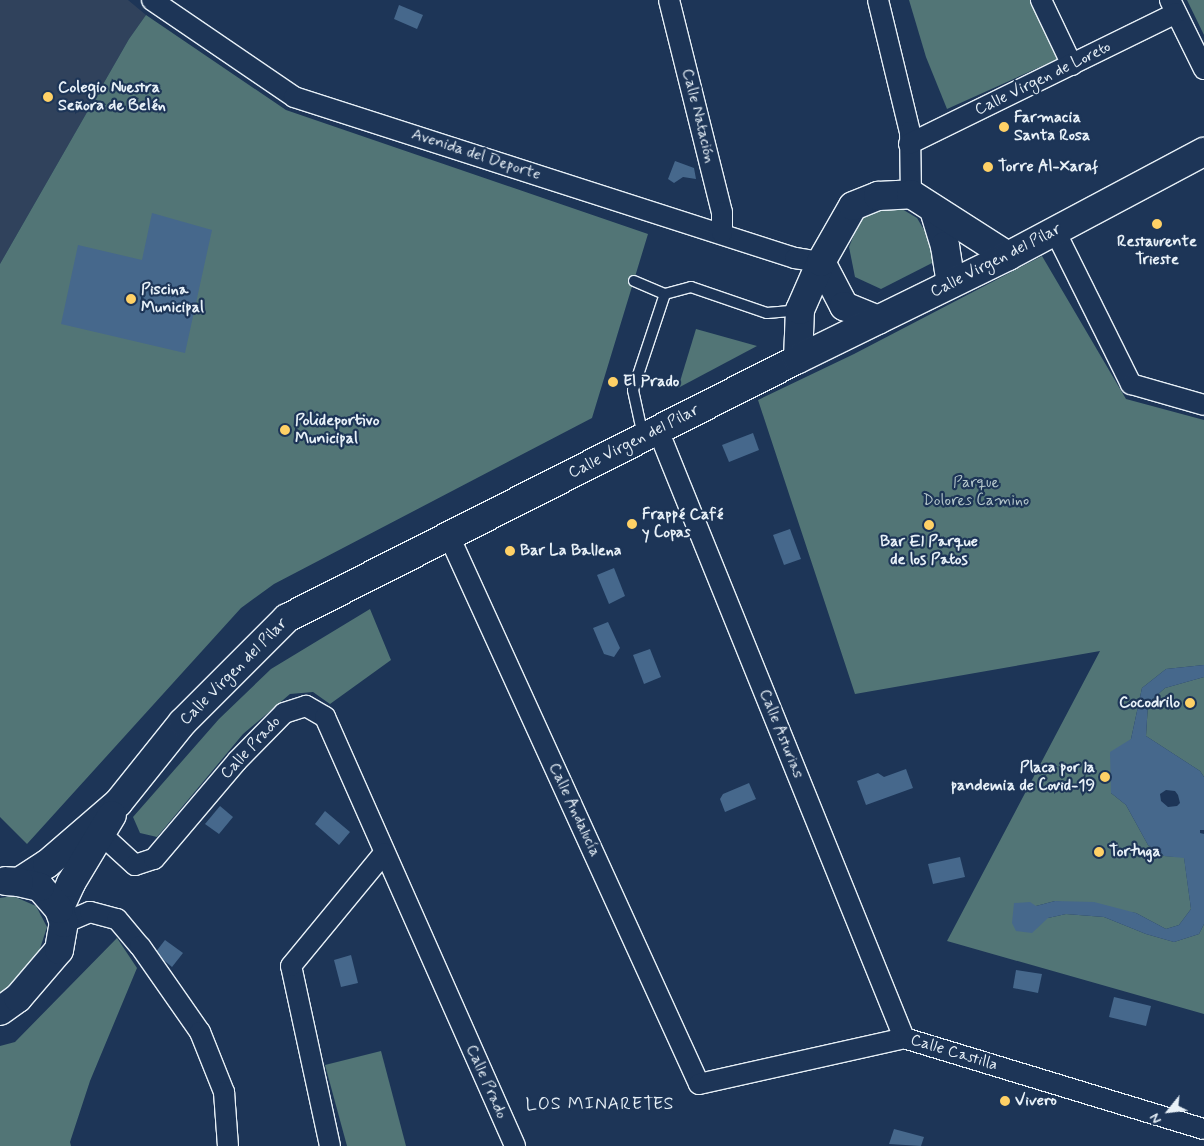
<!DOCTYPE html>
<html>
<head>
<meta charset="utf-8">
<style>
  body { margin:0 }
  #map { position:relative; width:1204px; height:1146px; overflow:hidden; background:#1d3557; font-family:Mynerve,sans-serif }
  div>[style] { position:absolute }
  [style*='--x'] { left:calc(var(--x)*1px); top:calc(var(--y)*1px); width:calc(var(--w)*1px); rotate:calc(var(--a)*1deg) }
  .built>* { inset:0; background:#30425c }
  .green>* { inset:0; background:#527576 }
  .water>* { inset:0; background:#46688c }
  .roads { filter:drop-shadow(1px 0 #e8f1f8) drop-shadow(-1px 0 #e8f1f8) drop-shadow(0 1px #e8f1f8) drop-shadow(0 -1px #e8f1f8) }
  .lane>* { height:10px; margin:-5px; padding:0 5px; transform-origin:5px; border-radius:5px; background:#1d3557 }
  .street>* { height:20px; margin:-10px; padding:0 10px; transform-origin:10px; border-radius:10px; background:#1d3557 }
  .secondary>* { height:28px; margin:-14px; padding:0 14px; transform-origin:14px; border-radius:14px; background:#1d3557 }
  .dots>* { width:14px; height:14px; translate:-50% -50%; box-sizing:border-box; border:2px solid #1d3557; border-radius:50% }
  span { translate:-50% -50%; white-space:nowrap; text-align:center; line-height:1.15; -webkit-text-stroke:4.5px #1d3557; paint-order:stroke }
  .street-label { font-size:16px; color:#e8f1f8 }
  .poi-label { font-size:16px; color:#e8f1f8; font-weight:700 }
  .left { translate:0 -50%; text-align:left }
  .right { translate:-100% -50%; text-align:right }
  .park-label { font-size:16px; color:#b4c6ca }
  .neighbourhood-label { font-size:18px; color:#e8f1f8; letter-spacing:1px }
  .north { position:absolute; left:1144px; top:1086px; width:50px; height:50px; -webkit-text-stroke:4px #1d3557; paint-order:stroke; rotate:241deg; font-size:14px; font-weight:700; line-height:20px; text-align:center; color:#e8f1f8 }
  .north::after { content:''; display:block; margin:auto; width:18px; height:22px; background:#e8f1f8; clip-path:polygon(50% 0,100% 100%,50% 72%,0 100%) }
</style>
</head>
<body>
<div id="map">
  <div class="built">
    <i style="clip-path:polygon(0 0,128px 0,146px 15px,129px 39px,0 264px)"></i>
  </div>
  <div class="green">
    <i style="clip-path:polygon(909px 0,1033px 0,1060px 58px,947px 109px,926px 57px)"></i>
    <i style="clip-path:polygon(1187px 0,1204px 0,1204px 35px)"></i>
    <i style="clip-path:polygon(146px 15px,286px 110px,648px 234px,592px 418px,274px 584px,241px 608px,27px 844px,0 817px,0 264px,129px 39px)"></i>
    <i style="clip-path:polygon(897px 206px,917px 218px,929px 238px,934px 262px,881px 289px,855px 277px,849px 247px,862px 215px)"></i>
    <i style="clip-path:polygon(1042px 256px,1126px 399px,1204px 420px,1204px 665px,1166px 669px,1142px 688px,1131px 739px,1111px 793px,1126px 805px,1148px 845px,1164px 856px,1184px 857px,1191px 909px,1179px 925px,1166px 929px,1136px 913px,1055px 901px,1036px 906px,1048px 918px,1066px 914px,1104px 917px,1146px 934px,1174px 942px,1199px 934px,1204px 924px,1204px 1014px,947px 941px,1100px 651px,855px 694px,758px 400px,854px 354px)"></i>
    <i style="clip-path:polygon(696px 329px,757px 346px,678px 388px)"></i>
    <i style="clip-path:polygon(370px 609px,391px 660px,330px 704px,313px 692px,290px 694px,243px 734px,157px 837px,140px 833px,133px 817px,219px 719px,271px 669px)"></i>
    <i style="clip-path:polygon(1204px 677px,1204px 777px,1200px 771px,1146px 736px,1148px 703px,1165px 688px)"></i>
    <i style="clip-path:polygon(13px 896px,36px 906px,47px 927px,36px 961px,0 995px,0 898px)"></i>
    <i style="clip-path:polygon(117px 938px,137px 968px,90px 1081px,70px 1142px,71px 1146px,0 1146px,0 1046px,15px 1042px)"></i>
    <i style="clip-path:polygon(381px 1051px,406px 1146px,347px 1146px,325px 1065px)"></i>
  </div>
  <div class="water">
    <i style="clip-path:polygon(399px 5px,423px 15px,417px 29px,394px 19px)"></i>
    <i style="clip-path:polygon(675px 161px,694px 168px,696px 179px,683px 177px,674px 183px,668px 179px)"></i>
    <i style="clip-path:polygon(152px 213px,212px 230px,185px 353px,61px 324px,78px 245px,142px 260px)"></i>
    <i style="clip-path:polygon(753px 433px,759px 450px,729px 462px,722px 445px)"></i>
    <i style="clip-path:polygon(790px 529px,801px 559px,784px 565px,773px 535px)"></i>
    <i style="clip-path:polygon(614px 568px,625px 596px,609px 604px,597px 575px)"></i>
    <i style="clip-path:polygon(608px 622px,620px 648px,614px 657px,604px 654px,593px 628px)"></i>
    <i style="clip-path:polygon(650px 649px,661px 677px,644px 684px,633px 655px)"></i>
    <i style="clip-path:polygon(evenodd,1204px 665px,1204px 677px,1165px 688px,1148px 703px,1146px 736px,1200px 771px,1204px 777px,1204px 830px,1200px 830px,1200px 833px,1204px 834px,1204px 924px,1199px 934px,1174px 942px,1146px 934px,1104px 917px,1066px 914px,1048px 918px,1032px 933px,1016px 931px,1012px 923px,1014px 903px,1030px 902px,1036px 906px,1055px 901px,1094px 902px,1136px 913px,1166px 929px,1179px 925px,1191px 909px,1184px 858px,1164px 856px,1148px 845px,1126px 805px,1111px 793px,1110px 752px,1131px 739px,1142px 688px,1166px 669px,1204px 665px,1166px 790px,1175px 791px,1178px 795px,1180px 803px,1177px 806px,1168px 807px,1161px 801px,1160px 794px,1166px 790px)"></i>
    <i style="clip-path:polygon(906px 769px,913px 788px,866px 805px,857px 781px,878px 773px,884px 777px)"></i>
    <i style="clip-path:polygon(749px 783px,756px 799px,725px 812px,720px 799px,723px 794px)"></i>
    <i style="clip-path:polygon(220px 806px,233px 817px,219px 834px,205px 824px)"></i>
    <i style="clip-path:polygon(325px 811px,350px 832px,339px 845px,315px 824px)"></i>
    <i style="clip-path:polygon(960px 857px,965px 877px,933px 884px,928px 864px)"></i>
    <i style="clip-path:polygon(165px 940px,183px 953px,172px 967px,155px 953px)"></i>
    <i style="clip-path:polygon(351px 955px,358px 983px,341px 987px,334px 960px)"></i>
    <i style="clip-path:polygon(1016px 970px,1042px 974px,1038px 993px,1013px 988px)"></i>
    <i style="clip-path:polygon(1114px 997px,1151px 1006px,1146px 1026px,1109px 1017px)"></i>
    <i style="clip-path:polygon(894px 1129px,924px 1137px,921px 1146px,889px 1144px)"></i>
  </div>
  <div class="roads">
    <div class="lane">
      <i style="--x:634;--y:281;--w:34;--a:23"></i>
      <i style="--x:643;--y:436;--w:47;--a:-102.3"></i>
      <i style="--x:633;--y:390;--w:101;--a:-71.6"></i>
      <i style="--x:665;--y:294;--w:27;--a:-15"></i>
      <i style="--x:691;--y:287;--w:80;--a:18.9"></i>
      <i style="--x:767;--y:313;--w:32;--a:-5"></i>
    </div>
    <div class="street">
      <i style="--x:152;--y:0;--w:172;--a:34.3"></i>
      <i style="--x:294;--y:97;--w:526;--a:17.82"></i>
      <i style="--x:795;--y:258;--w:26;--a:9"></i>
      <i style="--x:669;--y:0;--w:219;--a:76"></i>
      <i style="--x:722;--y:212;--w:21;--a:90"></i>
      <i style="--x:878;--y:0;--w:136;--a:76.4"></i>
      <i style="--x:910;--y:132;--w:62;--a:89.1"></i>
      <i style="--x:1041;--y:0;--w:72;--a:64.5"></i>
      <i style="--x:1170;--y:0;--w:77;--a:63.8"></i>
      <i style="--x:909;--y:144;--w:297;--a:-26.1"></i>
      <i style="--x:1055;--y:231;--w:171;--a:63.6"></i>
      <i style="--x:1131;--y:384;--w:76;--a:16"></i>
      <i style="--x:658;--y:430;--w:656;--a:67.97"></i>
      <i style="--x:449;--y:536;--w:602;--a:65.48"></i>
      <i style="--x:699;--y:1084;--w:210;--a:-12.6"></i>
      <i style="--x:904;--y:1038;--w:313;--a:16.9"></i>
      <i style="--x:101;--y:834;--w:46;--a:42.4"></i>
      <i style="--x:135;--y:865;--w:20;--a:-18"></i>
      <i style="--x:154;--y:859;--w:128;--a:-49.7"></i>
      <i style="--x:237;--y:761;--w:67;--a:-45.6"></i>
      <i style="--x:284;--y:713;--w:23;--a:-18"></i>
      <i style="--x:306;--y:706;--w:22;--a:30"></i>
      <i style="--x:325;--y:717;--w:469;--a:66.1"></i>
      <i style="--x:64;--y:923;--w:28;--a:-23"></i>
      <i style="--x:90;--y:912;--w:28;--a:15"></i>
      <i style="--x:117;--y:919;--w:35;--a:50"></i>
      <i style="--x:140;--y:946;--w:105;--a:55.1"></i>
      <i style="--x:200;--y:1032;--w:65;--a:68.2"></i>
      <i style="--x:224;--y:1092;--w:54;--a:85.8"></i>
      <i style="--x:330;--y:1146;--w:184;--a:-102.2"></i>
      <i style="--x:291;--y:966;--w:146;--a:-50.5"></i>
    </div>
    <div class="secondary">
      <i style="--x:934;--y:210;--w:38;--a:73"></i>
      <i style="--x:945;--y:246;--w:38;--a:81"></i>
      <i style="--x:821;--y:262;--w:50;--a:62.4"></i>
      <i style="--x:844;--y:306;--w:37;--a:22"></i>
      <i style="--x:798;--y:359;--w:49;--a:-87.7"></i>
      <i style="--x:800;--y:310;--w:52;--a:-66.4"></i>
      <i style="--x:821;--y:262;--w:64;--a:-60.3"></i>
      <i style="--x:853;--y:206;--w:27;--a:-22"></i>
      <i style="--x:878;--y:196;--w:33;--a:-3"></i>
      <i style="--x:911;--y:194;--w:115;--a:32.6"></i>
      <i style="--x:19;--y:882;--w:33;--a:-33"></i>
      <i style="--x:47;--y:864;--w:94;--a:-40.7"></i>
      <i style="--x:118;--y:803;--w:104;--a:-51.3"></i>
      <i style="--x:183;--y:722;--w:147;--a:-45"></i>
      <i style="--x:287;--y:618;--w:573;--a:-26.88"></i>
      <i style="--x:798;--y:359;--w:234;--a:-26.1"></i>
      <i style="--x:1008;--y:256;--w:222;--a:-28"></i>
      <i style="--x:59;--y:909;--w:29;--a:-65"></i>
      <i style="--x:71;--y:883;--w:79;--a:-58.9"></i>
      <i style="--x:0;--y:1011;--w:22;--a:-36"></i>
      <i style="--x:18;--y:998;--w:63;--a:-49.5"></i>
      <i style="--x:59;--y:950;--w:27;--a:-80"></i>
      <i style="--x:64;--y:923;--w:15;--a:-110"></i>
      <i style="--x:59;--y:909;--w:29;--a:-131"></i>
      <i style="--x:40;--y:887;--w:22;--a:-167"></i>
      <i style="--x:19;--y:882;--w:13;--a:-176"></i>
    </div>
  </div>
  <div class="dots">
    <i style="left:48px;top:97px;background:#ffd166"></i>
    <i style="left:1004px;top:127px;background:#ffd166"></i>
    <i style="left:988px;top:167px;background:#ffd166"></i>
    <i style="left:1157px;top:224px;background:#ffd166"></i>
    <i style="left:131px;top:299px;background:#ffd166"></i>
    <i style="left:613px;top:382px;background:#ffd166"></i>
    <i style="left:285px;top:430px;background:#ffd166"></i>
    <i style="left:632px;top:524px;background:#ffd166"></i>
    <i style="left:929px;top:525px;background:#ffd166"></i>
    <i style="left:510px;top:551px;background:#ffd166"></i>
    <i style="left:1190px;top:703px;background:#ffd166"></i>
    <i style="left:1105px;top:777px;background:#ffd166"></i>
    <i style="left:1099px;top:852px;background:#ffd166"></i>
    <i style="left:1005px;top:1101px;background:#ffd166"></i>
  </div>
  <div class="street-label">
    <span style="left:1043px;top:79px;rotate:-26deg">Calle Virgen de Loreto</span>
    <span style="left:698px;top:116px;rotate:76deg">Calle Natación</span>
    <span style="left:476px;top:155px;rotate:18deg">Avenida del Deporte</span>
    <span style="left:996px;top:261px;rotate:-27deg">Calle Virgen del Pilar</span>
    <span style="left:634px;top:442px;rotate:-27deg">Calle Virgen del Pilar</span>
    <span style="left:234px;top:672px;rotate:-45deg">Calle Virgen del Pilar</span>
    <span style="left:781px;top:734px;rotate:68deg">Calle Asturias</span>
    <span style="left:251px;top:748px;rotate:-47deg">Calle Prado</span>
    <span style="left:574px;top:810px;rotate:65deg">Calle Andalucía</span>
    <span style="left:954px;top:1053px;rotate:17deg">Calle Castilla</span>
    <span style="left:486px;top:1082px;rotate:66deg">Calle Prado</span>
  </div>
  <div class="poi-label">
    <span class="left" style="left:58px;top:97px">Colegio Nuestra<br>Señora de Belén</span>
    <span class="left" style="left:1014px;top:127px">Farmacia<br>Santa Rosa</span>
    <span class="left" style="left:998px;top:167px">Torre Al-Xaraf</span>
    <span style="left:1157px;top:251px">Restaurente<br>Trieste</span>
    <span class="left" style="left:141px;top:299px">Piscina<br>Municipal</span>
    <span class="left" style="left:623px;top:382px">El Prado</span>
    <span class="left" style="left:295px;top:430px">Polideportivo<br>Municipal</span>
    <span class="left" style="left:642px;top:524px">Frappé Café<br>y Copas</span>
    <span style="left:929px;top:551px">Bar El Parque<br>de los Patos</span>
    <span class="left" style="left:520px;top:551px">Bar La Ballena</span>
    <span class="right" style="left:1180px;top:703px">Cocodrilo</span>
    <span class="right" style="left:1095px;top:777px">Placa por la<br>pandemia de Covid-19</span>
    <span class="left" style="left:1109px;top:852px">Tortuga</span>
    <span class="left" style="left:1015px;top:1101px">Vivero</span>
  </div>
  <div class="park-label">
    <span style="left:976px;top:492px">Parque<br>Dolores Camino</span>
  </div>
  <div class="neighbourhood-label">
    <span style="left:600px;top:1104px">LOS MINARETES</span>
  </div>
  <div class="north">N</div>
</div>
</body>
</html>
